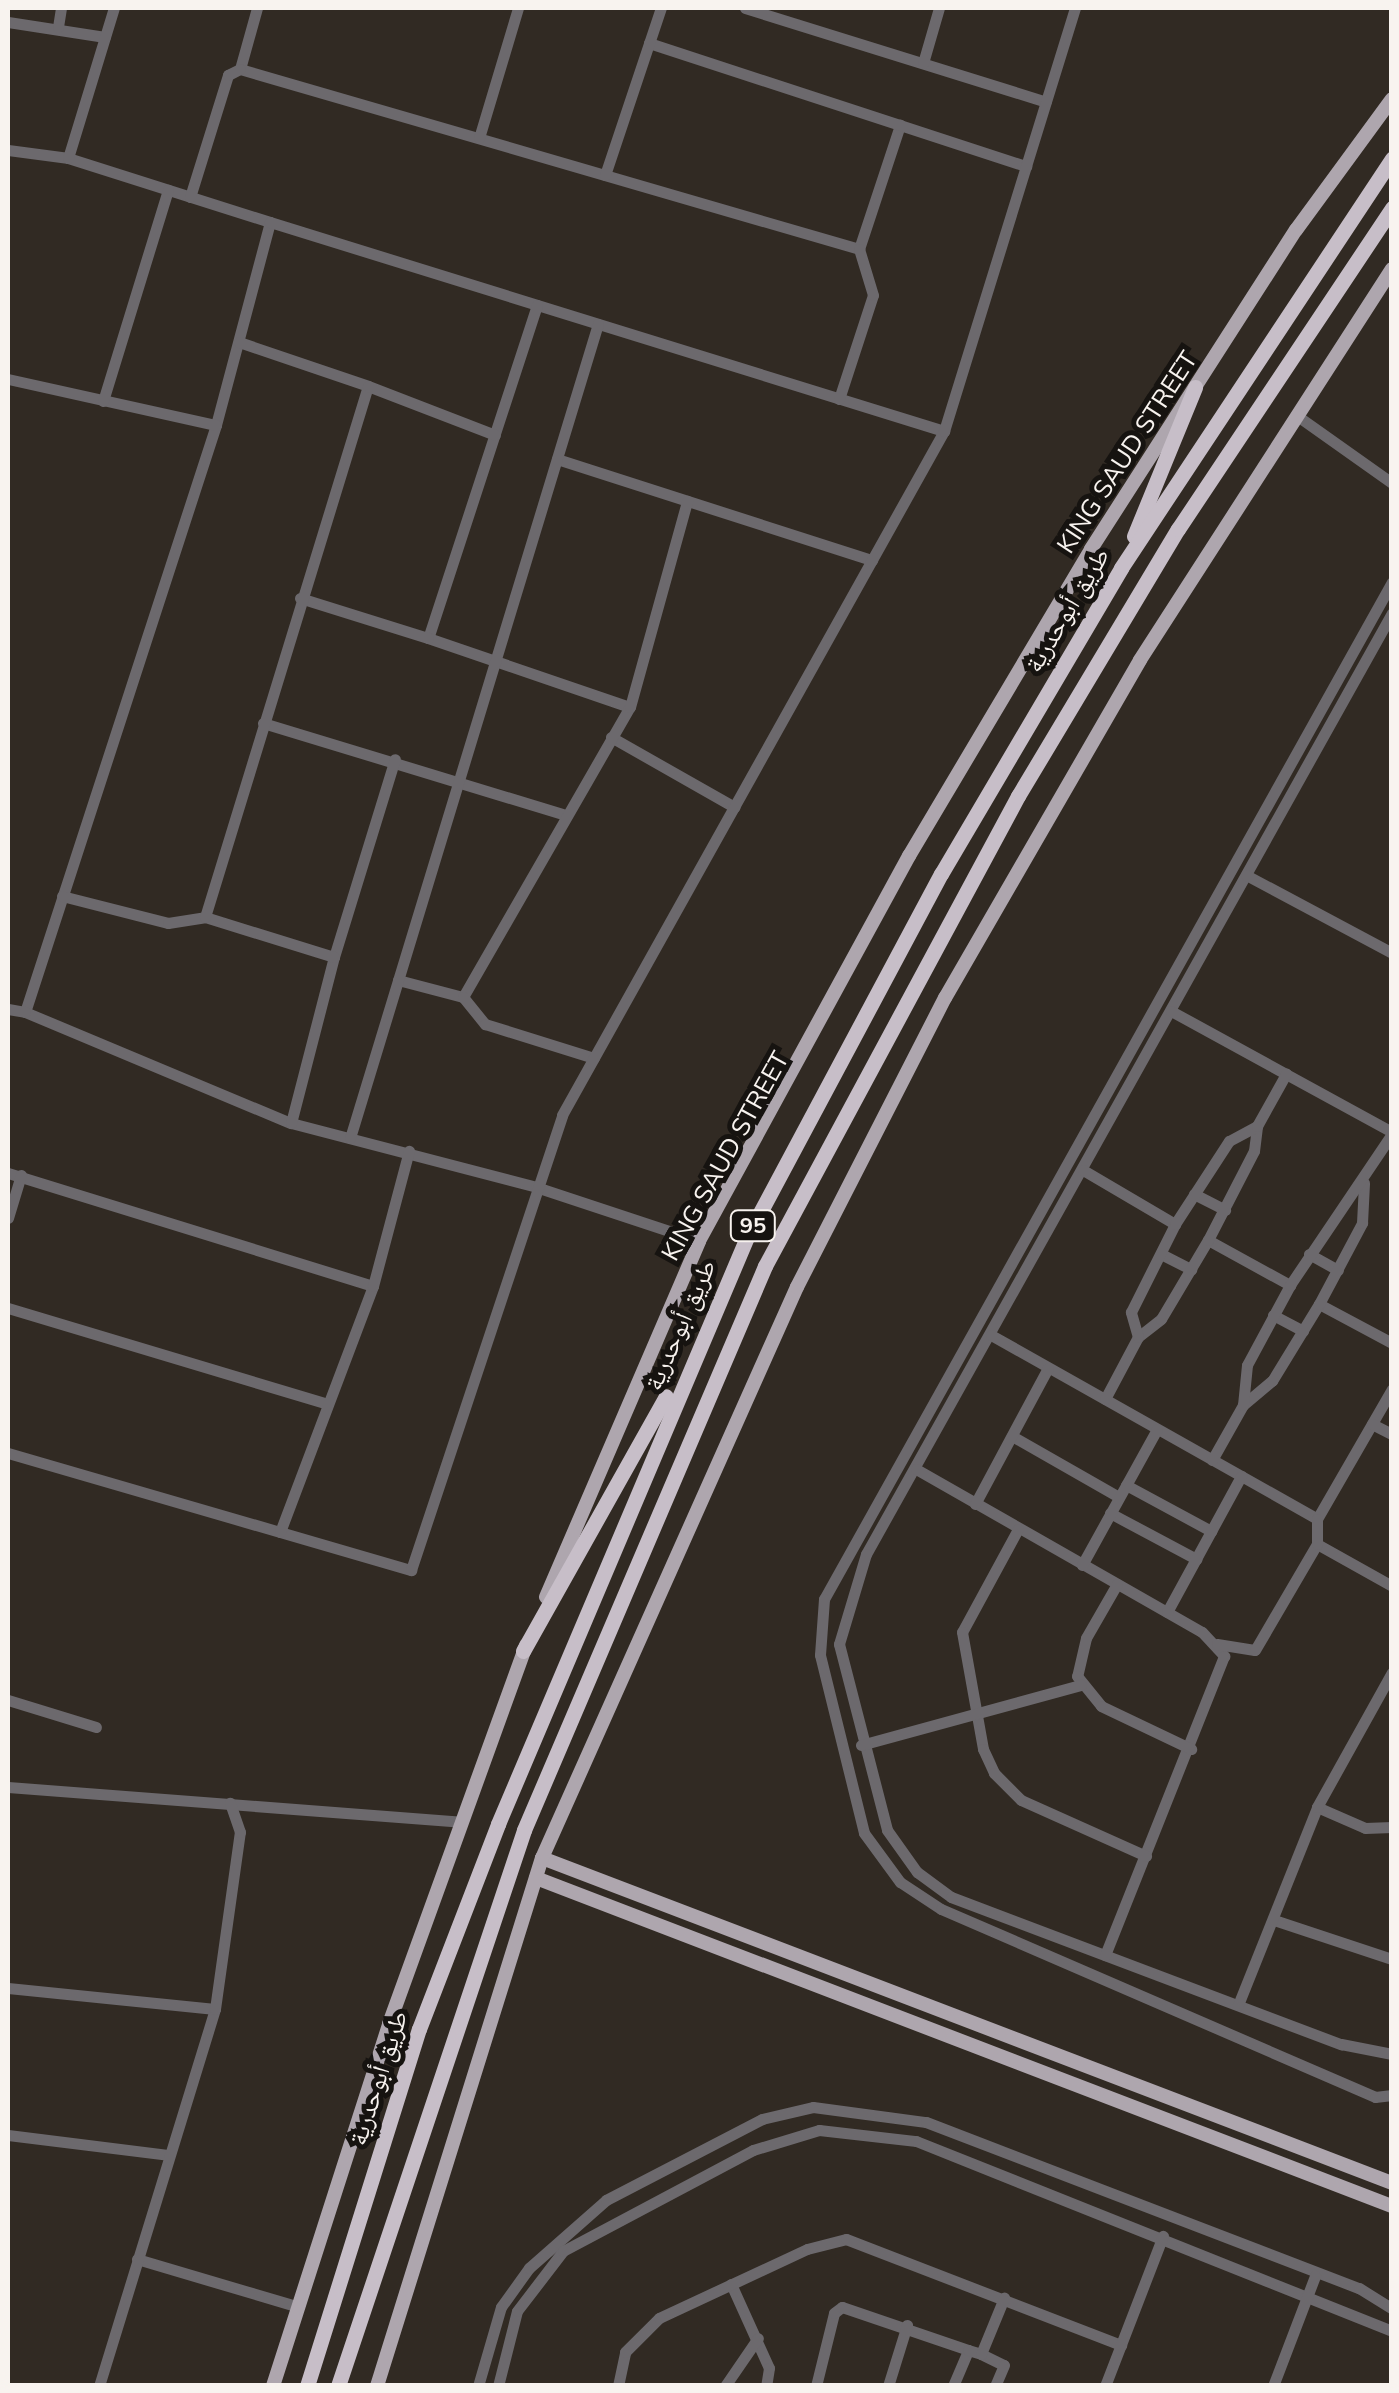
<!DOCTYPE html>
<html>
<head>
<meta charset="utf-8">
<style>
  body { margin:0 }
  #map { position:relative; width:1399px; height:2393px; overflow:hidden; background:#312a23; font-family:Mulish,"Noto Naskh Arabic",sans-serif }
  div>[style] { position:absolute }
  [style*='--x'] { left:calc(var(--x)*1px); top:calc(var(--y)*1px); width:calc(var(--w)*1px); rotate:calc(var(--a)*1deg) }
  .minor>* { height:11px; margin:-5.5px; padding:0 5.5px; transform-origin:5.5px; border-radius:5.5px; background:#6c696d }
  .major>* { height:14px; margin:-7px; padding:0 7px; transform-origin:7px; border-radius:7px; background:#aea6ae }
  .highway>* { height:15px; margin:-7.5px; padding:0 7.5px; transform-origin:7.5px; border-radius:7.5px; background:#c7bec8 }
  span { translate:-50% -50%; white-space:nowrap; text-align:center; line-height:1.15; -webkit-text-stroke:10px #161310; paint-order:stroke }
  .shield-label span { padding:2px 8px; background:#161310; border:2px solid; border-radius:8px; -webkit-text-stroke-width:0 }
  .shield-label { font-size:22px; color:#f8f3ef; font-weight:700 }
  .street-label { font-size:25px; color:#f8f3ef }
  .frame { position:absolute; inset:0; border:10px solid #f8f3ef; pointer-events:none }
</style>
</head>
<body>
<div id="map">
  <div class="minor">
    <i style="--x:257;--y:8;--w:63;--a:105.6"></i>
    <i style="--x:240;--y:69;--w:645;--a:16.21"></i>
    <i style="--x:859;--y:249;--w:131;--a:-71.7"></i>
    <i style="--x:745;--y:8;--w:315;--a:17.3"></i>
    <i style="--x:8;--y:22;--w:98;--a:8.8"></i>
    <i style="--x:58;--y:27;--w:19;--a:-81"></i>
    <i style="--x:649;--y:43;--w:397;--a:18.1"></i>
    <i style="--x:923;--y:63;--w:57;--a:-73.8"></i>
    <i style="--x:479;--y:138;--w:136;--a:-73.3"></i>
    <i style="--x:8;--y:150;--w:61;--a:7.6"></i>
    <i style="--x:68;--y:158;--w:212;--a:17.6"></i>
    <i style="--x:270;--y:222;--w:210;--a:104.9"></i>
    <i style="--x:216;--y:425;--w:617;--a:108.02"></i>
    <i style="--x:25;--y:1012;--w:288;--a:22.7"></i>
    <i style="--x:291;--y:1123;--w:253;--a:14.6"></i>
    <i style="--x:536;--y:1187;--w:172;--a:18.3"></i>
    <i style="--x:68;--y:158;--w:157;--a:-73"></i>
    <i style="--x:605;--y:175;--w:176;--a:-71.5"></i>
    <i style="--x:190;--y:197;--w:128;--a:-72.7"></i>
    <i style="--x:228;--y:75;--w:13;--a:-27"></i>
    <i style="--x:270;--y:222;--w:706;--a:17.23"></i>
    <i style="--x:537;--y:305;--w:350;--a:108.1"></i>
    <i style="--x:428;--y:638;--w:213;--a:18.9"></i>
    <i style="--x:239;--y:342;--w:136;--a:18.8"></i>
    <i style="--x:8;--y:379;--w:213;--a:12.5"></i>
    <i style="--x:839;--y:399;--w:109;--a:-71.9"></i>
    <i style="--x:873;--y:295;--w:48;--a:-106.9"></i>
    <i style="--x:103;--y:401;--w:221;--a:-72.9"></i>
    <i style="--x:1296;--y:415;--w:118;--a:35.3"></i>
    <i style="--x:557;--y:459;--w:331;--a:17.8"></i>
    <i style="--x:1392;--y:582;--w:1165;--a:119.18"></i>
    <i style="--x:824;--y:1599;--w:56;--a:94.1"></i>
    <i style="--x:820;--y:1655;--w:183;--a:76.1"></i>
    <i style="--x:864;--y:1833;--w:61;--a:53.7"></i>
    <i style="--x:900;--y:1882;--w:49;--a:33.4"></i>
    <i style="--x:941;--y:1909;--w:473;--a:23.4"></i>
    <i style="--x:1375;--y:2097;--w:17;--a:-7"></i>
    <i style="--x:300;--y:598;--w:134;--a:17.4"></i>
    <i style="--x:1392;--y:613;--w:1078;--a:119.2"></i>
    <i style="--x:866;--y:1554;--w:94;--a:106.7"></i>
    <i style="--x:839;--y:1644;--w:192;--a:75.5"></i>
    <i style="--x:887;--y:1830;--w:52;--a:54.5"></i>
    <i style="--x:917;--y:1872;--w:42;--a:36.3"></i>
    <i style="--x:951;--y:1897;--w:417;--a:20.7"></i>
    <i style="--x:1341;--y:2044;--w:52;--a:11.1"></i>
    <i style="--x:263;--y:723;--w:313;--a:16.9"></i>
    <i style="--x:611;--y:737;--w:142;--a:29.6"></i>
    <i style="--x:1246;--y:875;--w:166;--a:28.1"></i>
    <i style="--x:62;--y:896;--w:109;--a:14.3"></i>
    <i style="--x:168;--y:923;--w:37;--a:-9"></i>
    <i style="--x:334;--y:957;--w:207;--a:-72.9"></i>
    <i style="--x:398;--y:980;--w:67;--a:14.7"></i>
    <i style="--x:463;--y:997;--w:335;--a:-60.1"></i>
    <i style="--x:630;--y:707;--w:214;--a:-74.5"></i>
    <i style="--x:463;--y:997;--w:35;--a:51"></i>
    <i style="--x:485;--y:1024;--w:114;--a:17.3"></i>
    <i style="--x:8;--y:1009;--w:17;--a:10"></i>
    <i style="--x:1171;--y:1011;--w:252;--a:28.7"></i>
    <i style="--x:291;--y:1123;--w:171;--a:-75.5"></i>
    <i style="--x:334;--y:957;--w:135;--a:-162.8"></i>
    <i style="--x:205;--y:917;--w:555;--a:-72.94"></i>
    <i style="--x:368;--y:386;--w:136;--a:21.1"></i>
    <i style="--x:350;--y:1138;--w:851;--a:-73.06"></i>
    <i style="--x:1083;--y:1170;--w:107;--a:30.4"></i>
    <i style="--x:8;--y:1173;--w:382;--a:17.2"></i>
    <i style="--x:1194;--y:1194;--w:35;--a:27"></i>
    <i style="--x:8;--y:1218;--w:45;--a:-73.2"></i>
    <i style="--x:1208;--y:1240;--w:94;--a:28.8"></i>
    <i style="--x:1161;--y:1254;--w:34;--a:27"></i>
    <i style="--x:1309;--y:1254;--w:33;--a:29"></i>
    <i style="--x:1319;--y:1304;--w:83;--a:28.1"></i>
    <i style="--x:8;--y:1308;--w:334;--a:16.7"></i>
    <i style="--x:1273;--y:1315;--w:34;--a:28"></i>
    <i style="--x:991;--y:1335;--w:374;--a:29.4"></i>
    <i style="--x:1317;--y:1519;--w:150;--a:-60"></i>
    <i style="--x:1138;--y:1337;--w:29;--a:-38"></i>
    <i style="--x:1161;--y:1319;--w:92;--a:-59.3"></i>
    <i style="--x:1208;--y:1240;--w:100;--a:-62.7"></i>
    <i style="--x:1254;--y:1151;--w:25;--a:-83"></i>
    <i style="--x:1105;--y:1399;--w:70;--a:-62"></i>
    <i style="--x:1138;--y:1337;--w:26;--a:-106"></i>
    <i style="--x:1131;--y:1312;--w:98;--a:-63.4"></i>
    <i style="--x:1175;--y:1224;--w:99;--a:-57"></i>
    <i style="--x:1229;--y:1141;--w:32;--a:-28"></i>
    <i style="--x:1257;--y:1126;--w:60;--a:-60.9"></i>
    <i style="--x:1243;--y:1405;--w:38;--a:-40"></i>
    <i style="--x:1272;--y:1381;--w:90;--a:-58.6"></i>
    <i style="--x:1319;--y:1304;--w:92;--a:-62"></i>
    <i style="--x:1362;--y:1223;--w:40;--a:-87.1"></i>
    <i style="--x:1372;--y:1424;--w:22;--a:27"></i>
    <i style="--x:1012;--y:1436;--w:123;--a:29.7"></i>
    <i style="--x:8;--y:1453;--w:420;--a:16.2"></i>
    <i style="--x:411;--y:1570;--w:479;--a:-71.6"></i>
    <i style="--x:562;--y:1115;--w:783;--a:-60.82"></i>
    <i style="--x:944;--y:431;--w:443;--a:-72.8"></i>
    <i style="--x:1212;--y:1460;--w:63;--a:-60.6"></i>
    <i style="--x:1243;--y:1405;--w:40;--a:-84.3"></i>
    <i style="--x:1247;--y:1365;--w:91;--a:-61.7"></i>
    <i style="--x:1290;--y:1285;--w:182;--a:-56"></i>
    <i style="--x:916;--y:1469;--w:329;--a:29.7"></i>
    <i style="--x:1202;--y:1632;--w:33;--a:47"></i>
    <i style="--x:1224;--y:1656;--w:322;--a:111.7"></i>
    <i style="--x:1126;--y:1485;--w:97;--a:28.4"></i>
    <i style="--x:975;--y:1504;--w:154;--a:-61.8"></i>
    <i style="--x:1110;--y:1513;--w:98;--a:28.1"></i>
    <i style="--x:1018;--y:1529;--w:117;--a:118.5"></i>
    <i style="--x:962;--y:1632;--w:119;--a:79.8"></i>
    <i style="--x:983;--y:1749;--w:26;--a:65"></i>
    <i style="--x:994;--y:1773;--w:38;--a:45"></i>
    <i style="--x:1021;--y:1800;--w:137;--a:24.1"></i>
    <i style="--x:280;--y:1532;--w:263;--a:-69.3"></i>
    <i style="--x:373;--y:1286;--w:140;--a:-75.1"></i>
    <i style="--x:1317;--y:1544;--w:86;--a:29.2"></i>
    <i style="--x:1082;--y:1565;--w:155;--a:-61.1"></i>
    <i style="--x:1117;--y:1584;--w:62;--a:119.9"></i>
    <i style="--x:1086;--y:1638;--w:39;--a:103"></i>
    <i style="--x:1077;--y:1676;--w:38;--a:51"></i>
    <i style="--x:1101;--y:1706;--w:100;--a:25.5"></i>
    <i style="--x:1167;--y:1612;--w:155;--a:-61.4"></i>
    <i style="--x:1217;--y:1644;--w:38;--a:9"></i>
    <i style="--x:1255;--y:1650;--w:123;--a:-59.7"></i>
    <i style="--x:1317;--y:1544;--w:25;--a:-90"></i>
    <i style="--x:8;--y:1700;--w:92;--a:17.1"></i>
    <i style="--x:861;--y:1745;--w:228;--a:-15.3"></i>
    <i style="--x:8;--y:1787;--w:451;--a:4.4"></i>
    <i style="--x:1317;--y:1807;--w:52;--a:23.6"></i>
    <i style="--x:1365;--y:1828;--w:27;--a:-2"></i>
    <i style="--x:1274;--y:1920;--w:124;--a:18.3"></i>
    <i style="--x:8;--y:1988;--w:208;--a:5.8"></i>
    <i style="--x:1238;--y:2005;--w:213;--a:-68.2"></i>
    <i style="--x:1317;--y:1807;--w:154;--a:-60.9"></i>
    <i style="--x:8;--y:2135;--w:161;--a:7.1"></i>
    <i style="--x:137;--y:2259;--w:166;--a:16.5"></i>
    <i style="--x:731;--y:2284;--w:92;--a:65.7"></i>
    <i style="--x:769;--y:2368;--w:18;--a:99"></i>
    <i style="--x:981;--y:2354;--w:25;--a:26"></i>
    <i style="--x:1004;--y:2365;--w:23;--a:113"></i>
    <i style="--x:99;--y:2386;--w:394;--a:-72.9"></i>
    <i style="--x:215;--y:2009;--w:179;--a:-82"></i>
    <i style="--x:240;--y:1832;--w:31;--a:-109"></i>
    <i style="--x:478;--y:2386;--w:82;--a:-73.8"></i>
    <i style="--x:501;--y:2307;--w:48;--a:-54.3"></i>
    <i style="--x:529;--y:2268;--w:103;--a:-41.4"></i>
    <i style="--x:606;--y:2200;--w:176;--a:-27.4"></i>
    <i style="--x:762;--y:2119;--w:52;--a:-13.2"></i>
    <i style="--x:813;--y:2107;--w:114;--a:7.6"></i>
    <i style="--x:926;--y:2122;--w:464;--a:21"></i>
    <i style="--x:1359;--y:2288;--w:39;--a:32"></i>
    <i style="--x:498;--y:2386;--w:77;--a:-75.8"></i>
    <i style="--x:517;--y:2311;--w:76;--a:-52.5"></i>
    <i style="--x:563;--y:2251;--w:215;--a:-28"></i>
    <i style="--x:753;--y:2150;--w:69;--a:-16.9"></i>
    <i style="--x:819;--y:2130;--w:98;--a:6.5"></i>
    <i style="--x:916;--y:2141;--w:513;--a:21.76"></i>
    <i style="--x:618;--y:2386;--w:35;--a:-78"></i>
    <i style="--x:625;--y:2352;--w:48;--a:-45"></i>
    <i style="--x:659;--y:2318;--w:163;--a:-25"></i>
    <i style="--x:807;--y:2249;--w:40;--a:-14.4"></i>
    <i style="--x:846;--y:2239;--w:295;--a:21.1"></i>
    <i style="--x:725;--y:2386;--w:58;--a:-55.5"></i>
    <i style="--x:816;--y:2386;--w:75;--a:-76.1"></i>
    <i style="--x:834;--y:2313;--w:10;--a:-37"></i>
    <i style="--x:842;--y:2307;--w:133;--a:18.8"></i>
    <i style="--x:888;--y:2386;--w:64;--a:-72.7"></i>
    <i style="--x:953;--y:2386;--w:39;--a:-67"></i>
    <i style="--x:968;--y:2350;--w:14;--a:17"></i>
    <i style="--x:981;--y:2354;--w:61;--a:-67.7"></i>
    <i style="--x:1105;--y:2386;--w:161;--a:-68.9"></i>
    <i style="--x:1273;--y:2386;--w:118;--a:-69.1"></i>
  </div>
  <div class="major">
    <i style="--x:546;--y:1597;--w:387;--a:-66.7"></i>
    <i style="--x:699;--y:1241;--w:439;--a:-61.4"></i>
    <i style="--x:909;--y:856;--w:357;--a:-59.3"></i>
    <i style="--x:1091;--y:549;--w:379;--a:-57.3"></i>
    <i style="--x:1296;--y:230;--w:162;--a:-53.8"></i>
    <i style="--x:542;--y:1858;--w:910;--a:20.92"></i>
    <i style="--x:536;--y:1878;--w:917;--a:20.97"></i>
    <i style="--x:273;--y:2386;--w:380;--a:-72.2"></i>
    <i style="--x:389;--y:2024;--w:403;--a:-70.1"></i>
    <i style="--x:377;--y:2386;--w:553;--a:-72.65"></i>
    <i style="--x:542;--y:1858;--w:625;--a:-65.94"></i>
    <i style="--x:797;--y:1287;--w:325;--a:-62.9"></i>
    <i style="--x:945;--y:998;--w:390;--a:-60"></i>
    <i style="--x:1140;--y:660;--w:465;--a:-57.2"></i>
  </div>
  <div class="highway">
    <i style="--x:1134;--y:536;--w:161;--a:-67.7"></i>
    <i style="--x:523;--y:1651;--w:292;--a:-60.7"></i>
    <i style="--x:307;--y:2386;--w:374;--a:-72.6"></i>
    <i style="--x:419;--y:2029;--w:220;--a:-68.9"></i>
    <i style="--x:498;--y:1824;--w:638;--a:-67.01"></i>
    <i style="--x:747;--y:1237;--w:412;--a:-61.9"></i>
    <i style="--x:941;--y:874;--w:355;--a:-59.5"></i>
    <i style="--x:1121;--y:568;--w:491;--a:-56.5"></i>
    <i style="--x:338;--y:2386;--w:586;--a:-71.5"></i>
    <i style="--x:524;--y:1830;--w:613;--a:-66.86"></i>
    <i style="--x:765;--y:1266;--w:534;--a:-61.71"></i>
    <i style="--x:1018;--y:796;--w:311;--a:-59.1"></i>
    <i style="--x:1178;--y:529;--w:386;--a:-56.3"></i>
  </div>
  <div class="shield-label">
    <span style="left:753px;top:1226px">95</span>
  </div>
  <div class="street-label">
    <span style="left:1127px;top:452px;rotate:-57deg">KING SAUD STREET</span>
    <span style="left:1067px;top:610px;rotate:-59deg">طريق أبوحدرية</span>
    <span style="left:725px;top:1156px;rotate:-61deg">KING SAUD STREET</span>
    <span style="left:680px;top:1325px;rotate:-66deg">طريق أبوحدرية</span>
    <span style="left:378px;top:2078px;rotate:-72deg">طريق أبوحدرية</span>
  </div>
  <div class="frame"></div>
</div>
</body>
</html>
